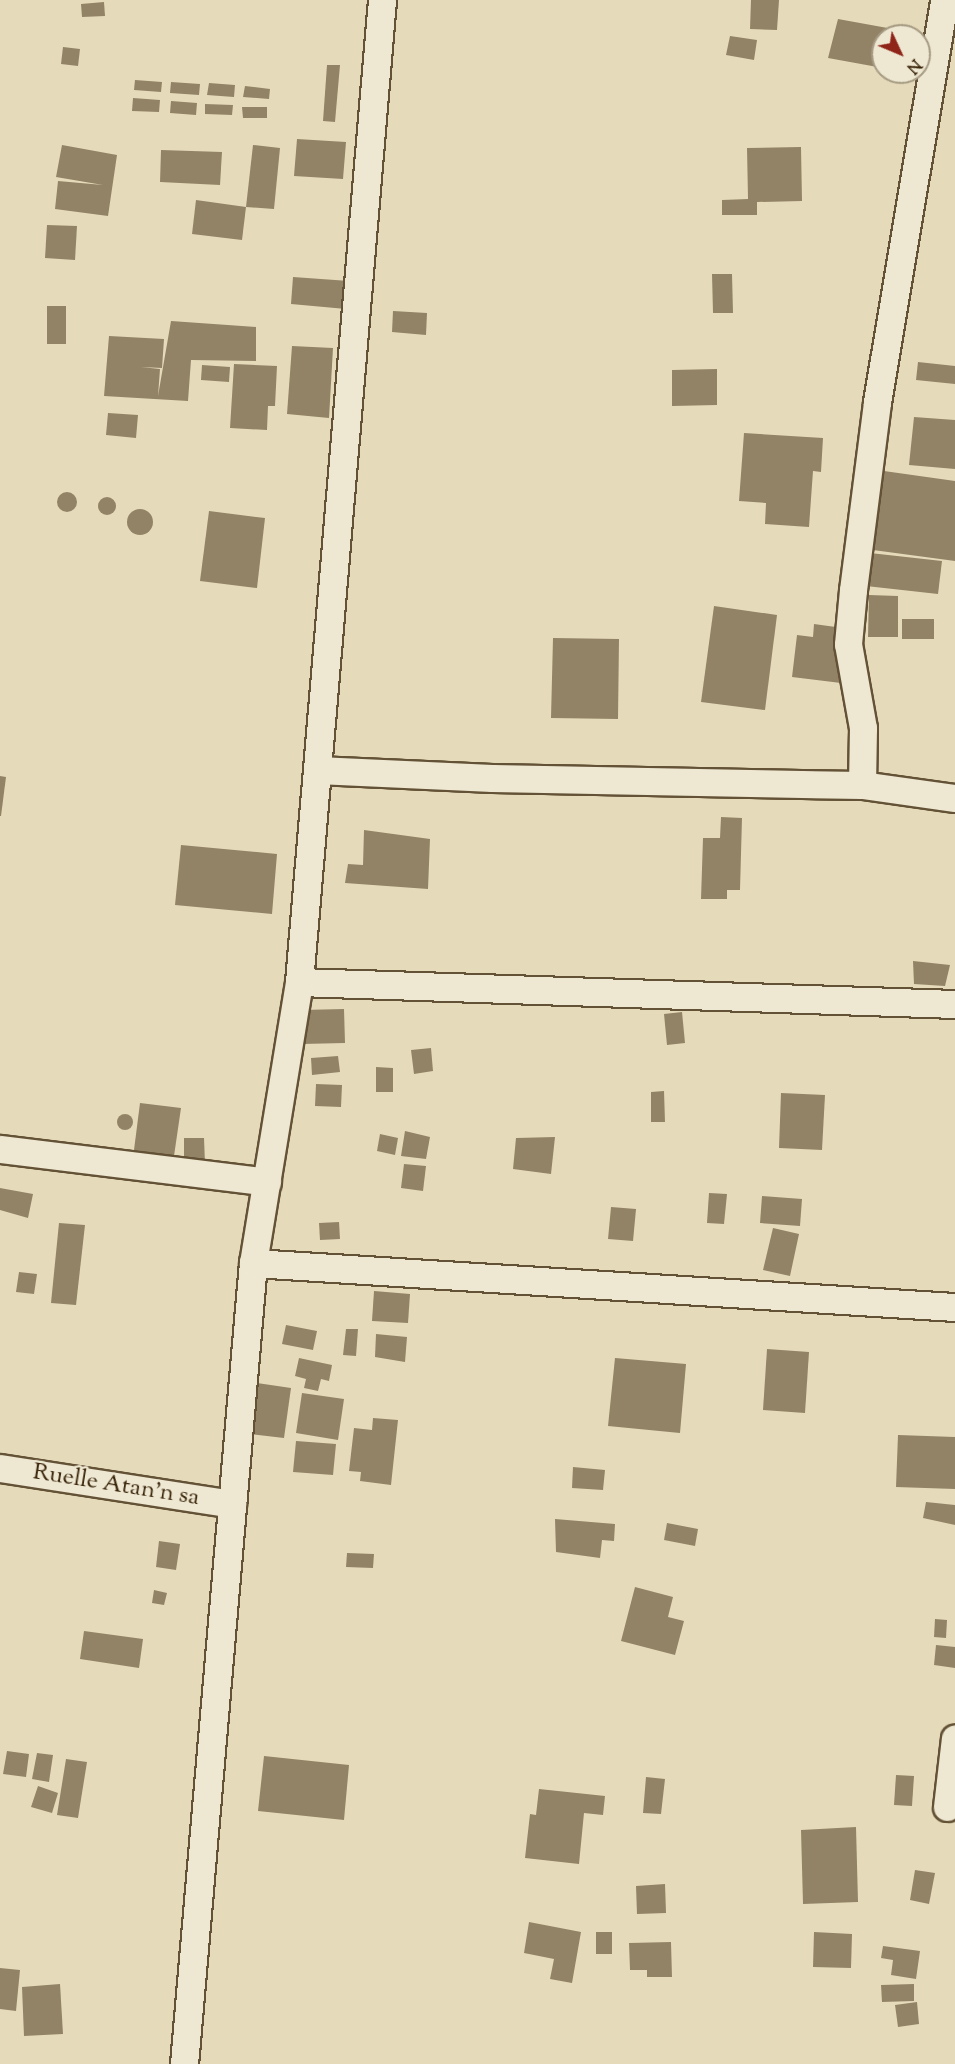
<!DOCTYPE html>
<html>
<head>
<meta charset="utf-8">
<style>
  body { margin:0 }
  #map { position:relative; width:955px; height:2064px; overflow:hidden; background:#e5dbbb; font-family:"Sorts Mill Goudy",serif }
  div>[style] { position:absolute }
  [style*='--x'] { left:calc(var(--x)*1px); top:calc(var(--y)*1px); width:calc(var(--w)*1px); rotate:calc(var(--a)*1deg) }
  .building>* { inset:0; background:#928366 }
  .round { border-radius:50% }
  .roads { filter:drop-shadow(2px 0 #645236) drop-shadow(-2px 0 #645236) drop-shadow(0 2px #645236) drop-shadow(0 -2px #645236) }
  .street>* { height:27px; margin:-13.5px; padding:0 13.5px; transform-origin:13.5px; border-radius:13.5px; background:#eee8d3 }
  span { translate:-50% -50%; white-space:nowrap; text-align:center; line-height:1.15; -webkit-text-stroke:4.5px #eee8d3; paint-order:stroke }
  .street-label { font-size:24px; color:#392409 }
  .north { position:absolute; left:871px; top:24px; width:60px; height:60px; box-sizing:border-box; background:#eee8d3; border:2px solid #a69a82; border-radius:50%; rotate:134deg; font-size:16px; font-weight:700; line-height:24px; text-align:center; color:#392409 }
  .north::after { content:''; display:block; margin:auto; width:21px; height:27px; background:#8f2418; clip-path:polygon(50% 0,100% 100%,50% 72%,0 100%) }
</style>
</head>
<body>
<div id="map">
  <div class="building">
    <i style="clip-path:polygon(751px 0,779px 0,777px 30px,750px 29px)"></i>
    <i style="clip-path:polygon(104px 2px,105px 16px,82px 17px,81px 4px)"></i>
    <i style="clip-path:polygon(838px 19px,904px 31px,904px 36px,883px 36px,883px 68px,828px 58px)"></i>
    <i style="clip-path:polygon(730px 36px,757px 40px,754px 60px,726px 55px)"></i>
    <i style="clip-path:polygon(63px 47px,80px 49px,78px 66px,61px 64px)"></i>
    <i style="clip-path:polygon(327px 65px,340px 65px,335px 122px,323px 121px)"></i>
    <i style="clip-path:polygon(135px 80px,162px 82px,161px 92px,134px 90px)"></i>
    <i style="clip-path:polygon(171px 82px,200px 84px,199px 95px,170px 93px)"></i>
    <i style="clip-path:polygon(209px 83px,235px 85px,234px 97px,207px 95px)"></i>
    <i style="clip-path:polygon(245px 86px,270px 89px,269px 99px,243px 97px)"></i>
    <i style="clip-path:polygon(133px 98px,160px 100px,159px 112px,132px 111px)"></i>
    <i style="clip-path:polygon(171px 101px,197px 103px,196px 115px,170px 113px)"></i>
    <i style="clip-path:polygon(205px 104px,233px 105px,232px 115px,205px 114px)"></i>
    <i style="clip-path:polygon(242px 107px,267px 107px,267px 118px,243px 118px)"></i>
    <i style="clip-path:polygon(297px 139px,346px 142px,343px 179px,294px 176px)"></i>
    <i style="clip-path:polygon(62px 145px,117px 155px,108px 216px,55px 209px,58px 181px,103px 185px,56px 177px)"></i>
    <i style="clip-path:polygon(253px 145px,280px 148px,274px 209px,246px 207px)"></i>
    <i style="clip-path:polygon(801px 147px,802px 201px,757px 202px,757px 215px,722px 215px,722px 200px,748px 199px,747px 148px)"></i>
    <i style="clip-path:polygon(161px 150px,222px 152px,220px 185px,160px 182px)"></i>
    <i style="clip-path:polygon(196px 200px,246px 207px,242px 240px,192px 234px)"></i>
    <i style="clip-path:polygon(47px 225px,77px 226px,75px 260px,45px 258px)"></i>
    <i style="clip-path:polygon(712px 274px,732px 274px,733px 313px,713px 313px)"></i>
    <i style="clip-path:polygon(293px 277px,349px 281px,346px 309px,291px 304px)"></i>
    <i style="clip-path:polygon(47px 306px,66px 306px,66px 344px,47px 344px)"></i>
    <i style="clip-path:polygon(393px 311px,427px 313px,426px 335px,392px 332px)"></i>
    <i style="clip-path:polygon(171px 321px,256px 327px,256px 361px,191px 360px,188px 401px,104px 396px,109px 336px,164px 339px,162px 368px,141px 367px,160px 369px,158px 396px)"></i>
    <i style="clip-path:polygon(292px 346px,333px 348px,329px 418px,287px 414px)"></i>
    <i style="clip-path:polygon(918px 362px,955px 366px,955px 384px,916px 380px)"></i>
    <i style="clip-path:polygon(234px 364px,277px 366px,275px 406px,268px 406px,267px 430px,230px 428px)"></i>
    <i style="clip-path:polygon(202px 365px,230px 367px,229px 382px,201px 380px)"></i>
    <i style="clip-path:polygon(717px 369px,717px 405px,672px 406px,672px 370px)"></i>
    <i style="clip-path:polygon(108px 413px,138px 415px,136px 438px,106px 435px)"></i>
    <i style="clip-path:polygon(914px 417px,955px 420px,955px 469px,909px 465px)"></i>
    <i style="clip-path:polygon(744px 433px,823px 438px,821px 472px,813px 471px,809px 527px,765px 524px,766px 503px,739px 501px)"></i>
    <i style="clip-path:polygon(884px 471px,955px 481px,955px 561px,873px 550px)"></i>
    <i class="round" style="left:57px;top:492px;width:20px;height:20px"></i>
    <i class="round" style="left:98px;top:497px;width:18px;height:18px"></i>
    <i class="round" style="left:127px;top:509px;width:26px;height:26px"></i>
    <i style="clip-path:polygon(209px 511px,265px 518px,257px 588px,200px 581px)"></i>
    <i style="clip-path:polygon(870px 553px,942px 561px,938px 594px,866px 586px)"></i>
    <i style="clip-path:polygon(869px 595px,898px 596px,898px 637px,868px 637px)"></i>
    <i style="clip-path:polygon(714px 606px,777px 615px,765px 710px,701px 702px)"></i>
    <i style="clip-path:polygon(902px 619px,934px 619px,934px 639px,902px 639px)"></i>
    <i style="clip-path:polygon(814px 624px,843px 628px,841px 683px,792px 677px,797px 635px,813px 637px)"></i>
    <i style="clip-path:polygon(553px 638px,619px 639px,618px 719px,551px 718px)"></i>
    <i style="clip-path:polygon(0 776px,6px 777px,1px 816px,0 816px)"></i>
    <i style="clip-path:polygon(721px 817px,742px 818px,740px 890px,727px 890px,727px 899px,701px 899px,703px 838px,720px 838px)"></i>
    <i style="clip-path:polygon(364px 830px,430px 839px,428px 889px,345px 883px,348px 864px,363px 865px)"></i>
    <i style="clip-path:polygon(181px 845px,277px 854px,272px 914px,175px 905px)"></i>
    <i style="clip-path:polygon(913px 961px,950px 965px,945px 986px,914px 984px)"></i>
    <i style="clip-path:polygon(344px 1009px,345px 1043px,302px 1044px,302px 1010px)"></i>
    <i style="clip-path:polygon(682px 1012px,685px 1043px,667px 1045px,664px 1014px)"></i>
    <i style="clip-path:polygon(431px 1048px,433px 1071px,414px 1074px,411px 1050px)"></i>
    <i style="clip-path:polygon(338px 1056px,340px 1072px,312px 1075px,311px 1058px)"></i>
    <i style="clip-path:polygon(376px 1067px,393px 1068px,393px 1092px,376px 1092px)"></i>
    <i style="clip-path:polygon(316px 1084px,342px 1085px,341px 1107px,315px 1106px)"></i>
    <i style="clip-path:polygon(664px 1091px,665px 1122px,651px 1122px,651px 1092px)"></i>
    <i style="clip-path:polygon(781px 1093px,825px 1095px,822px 1150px,779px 1148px)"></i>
    <i style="clip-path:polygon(140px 1103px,181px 1108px,174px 1156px,134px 1150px)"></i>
    <i class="round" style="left:117px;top:1114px;width:16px;height:16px"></i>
    <i style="clip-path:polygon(405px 1131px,430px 1137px,426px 1159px,401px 1156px)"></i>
    <i style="clip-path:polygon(380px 1134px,398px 1138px,395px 1155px,377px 1151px)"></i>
    <i style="clip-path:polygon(555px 1137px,551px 1174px,513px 1169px,516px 1138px)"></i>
    <i style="clip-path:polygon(184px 1138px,204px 1138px,205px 1164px,184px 1164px)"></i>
    <i style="clip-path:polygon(404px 1164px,426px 1166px,423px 1191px,401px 1188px)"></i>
    <i style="clip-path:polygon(0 1188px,33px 1194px,28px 1218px,0 1210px)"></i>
    <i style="clip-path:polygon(709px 1193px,727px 1194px,724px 1224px,707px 1223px)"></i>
    <i style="clip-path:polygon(762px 1196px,802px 1199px,800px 1226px,760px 1223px)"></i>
    <i style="clip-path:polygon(611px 1207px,636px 1209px,633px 1241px,608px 1239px)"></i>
    <i style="clip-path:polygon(339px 1222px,340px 1239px,320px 1240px,319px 1223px)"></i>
    <i style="clip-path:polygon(59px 1223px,85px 1225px,76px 1305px,51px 1303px)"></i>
    <i style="clip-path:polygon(773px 1228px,799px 1234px,790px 1276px,763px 1270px)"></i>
    <i style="clip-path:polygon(19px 1272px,37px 1274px,34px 1294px,16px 1292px)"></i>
    <i style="clip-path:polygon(374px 1291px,410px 1294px,408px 1323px,372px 1321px)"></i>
    <i style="clip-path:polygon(286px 1325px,317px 1331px,313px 1350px,282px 1344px)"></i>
    <i style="clip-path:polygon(346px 1329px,358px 1329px,356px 1356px,343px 1355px)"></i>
    <i style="clip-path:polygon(376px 1334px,407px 1337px,405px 1362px,375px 1357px)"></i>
    <i style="clip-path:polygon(767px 1349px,809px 1352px,805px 1413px,763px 1410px)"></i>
    <i style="clip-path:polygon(299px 1358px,332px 1365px,329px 1381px,321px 1379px,318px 1391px,304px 1388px,306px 1379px,295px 1376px)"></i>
    <i style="clip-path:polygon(615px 1358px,686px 1364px,680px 1433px,608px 1426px)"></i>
    <i style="clip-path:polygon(257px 1383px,291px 1388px,284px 1438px,250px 1434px)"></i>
    <i style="clip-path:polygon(302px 1393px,344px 1399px,338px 1440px,296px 1433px)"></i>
    <i style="clip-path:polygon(373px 1418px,398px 1420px,391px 1485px,360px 1481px,361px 1472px,349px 1471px,354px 1428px,372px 1430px)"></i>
    <i style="clip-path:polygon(898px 1435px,955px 1437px,955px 1489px,896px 1487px)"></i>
    <i style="clip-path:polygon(296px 1441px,336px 1444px,333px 1475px,293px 1472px)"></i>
    <i style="clip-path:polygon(573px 1467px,605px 1470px,603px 1490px,572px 1488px)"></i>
    <i style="clip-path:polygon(926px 1502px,955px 1505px,955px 1525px,923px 1518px)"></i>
    <i style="clip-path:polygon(555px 1519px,615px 1524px,614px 1541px,602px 1540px,600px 1558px,556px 1552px)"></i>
    <i style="clip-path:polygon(667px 1523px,698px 1529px,695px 1546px,664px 1540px)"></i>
    <i style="clip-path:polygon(159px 1541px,180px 1544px,176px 1570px,156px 1567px)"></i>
    <i style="clip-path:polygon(347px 1553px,374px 1554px,373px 1568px,346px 1567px)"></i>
    <i style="clip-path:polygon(635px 1587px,673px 1597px,668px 1617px,684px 1621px,675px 1655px,621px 1641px)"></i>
    <i style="clip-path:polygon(154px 1590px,167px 1593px,164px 1605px,152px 1603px)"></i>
    <i style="clip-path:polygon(935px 1619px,947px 1620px,946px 1638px,934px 1637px)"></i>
    <i style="clip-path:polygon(84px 1631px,143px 1639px,139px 1668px,80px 1659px)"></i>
    <i style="clip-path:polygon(936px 1645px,955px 1647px,955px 1668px,934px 1665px)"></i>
    <i style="clip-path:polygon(7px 1751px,29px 1754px,26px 1777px,3px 1774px)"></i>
    <i style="clip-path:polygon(37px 1753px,53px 1755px,49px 1782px,32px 1779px)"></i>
    <i style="clip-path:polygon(264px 1756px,349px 1765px,344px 1820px,258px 1811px)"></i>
    <i style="clip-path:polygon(66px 1759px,87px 1762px,78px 1818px,57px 1815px)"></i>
    <i style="clip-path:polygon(896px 1775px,914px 1776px,912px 1806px,894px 1805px)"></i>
    <i style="clip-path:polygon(646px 1777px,665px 1779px,661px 1814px,643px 1813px)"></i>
    <i style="clip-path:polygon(38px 1786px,58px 1793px,52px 1813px,31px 1807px)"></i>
    <i style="clip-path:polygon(539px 1789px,605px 1796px,603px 1815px,584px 1813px,579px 1864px,525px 1858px,530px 1814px,536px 1815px)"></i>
    <i style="clip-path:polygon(856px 1827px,858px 1902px,803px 1904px,801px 1830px)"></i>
    <i style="clip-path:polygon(915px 1870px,935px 1873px,929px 1904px,910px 1900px)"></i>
    <i style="clip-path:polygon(665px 1884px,666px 1913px,637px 1914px,636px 1886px)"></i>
    <i style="clip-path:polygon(529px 1922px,581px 1932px,572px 1983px,550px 1979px,554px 1959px,524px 1953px)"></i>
    <i style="clip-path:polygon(596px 1932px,612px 1932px,612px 1954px,596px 1954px)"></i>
    <i style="clip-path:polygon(814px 1932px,852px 1934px,851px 1968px,813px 1967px)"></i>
    <i style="clip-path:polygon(671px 1942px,672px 1977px,647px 1977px,647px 1970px,630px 1970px,629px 1943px)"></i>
    <i style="clip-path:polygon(883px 1946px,920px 1951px,916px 1979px,891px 1975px,893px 1960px,881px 1958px)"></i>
    <i style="clip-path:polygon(0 1968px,20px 1970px,16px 2011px,0 2009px)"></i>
    <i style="clip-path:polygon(60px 1984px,63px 2034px,24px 2036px,22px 1987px)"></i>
    <i style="clip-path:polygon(914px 1984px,914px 2001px,882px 2002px,881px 1985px)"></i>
    <i style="clip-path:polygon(917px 2002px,919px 2024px,898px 2027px,895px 2005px)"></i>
  </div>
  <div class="roads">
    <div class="street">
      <i style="--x:317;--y:770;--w:175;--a:2.6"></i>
      <i style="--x:492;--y:778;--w:370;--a:1.1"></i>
      <i style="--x:862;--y:785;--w:94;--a:8"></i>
      <i style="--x:862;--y:785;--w:57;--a:-89"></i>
      <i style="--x:863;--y:728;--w:85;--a:-100.1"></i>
      <i style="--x:848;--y:644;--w:54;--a:-84.7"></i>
      <i style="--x:853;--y:590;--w:190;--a:-82.7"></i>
      <i style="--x:877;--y:402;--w:408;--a:-80.5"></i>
      <i style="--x:299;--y:982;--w:656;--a:1.92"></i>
      <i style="--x:0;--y:1149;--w:269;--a:7"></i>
      <i style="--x:253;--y:1263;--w:703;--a:3.59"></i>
      <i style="--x:0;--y:1468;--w:235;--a:8.8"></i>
      <i style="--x:947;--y:1807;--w:69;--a:-83.4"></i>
      <i style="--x:184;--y:2064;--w:804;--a:-85.08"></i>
      <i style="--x:253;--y:1263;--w:285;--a:-80.7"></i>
      <i style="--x:299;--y:982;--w:986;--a:-85.17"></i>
    </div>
  </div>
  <div class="street-label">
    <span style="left:116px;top:1486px;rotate:9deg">Ruelle Atan'n sa</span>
  </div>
  <div class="north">N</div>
</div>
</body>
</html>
